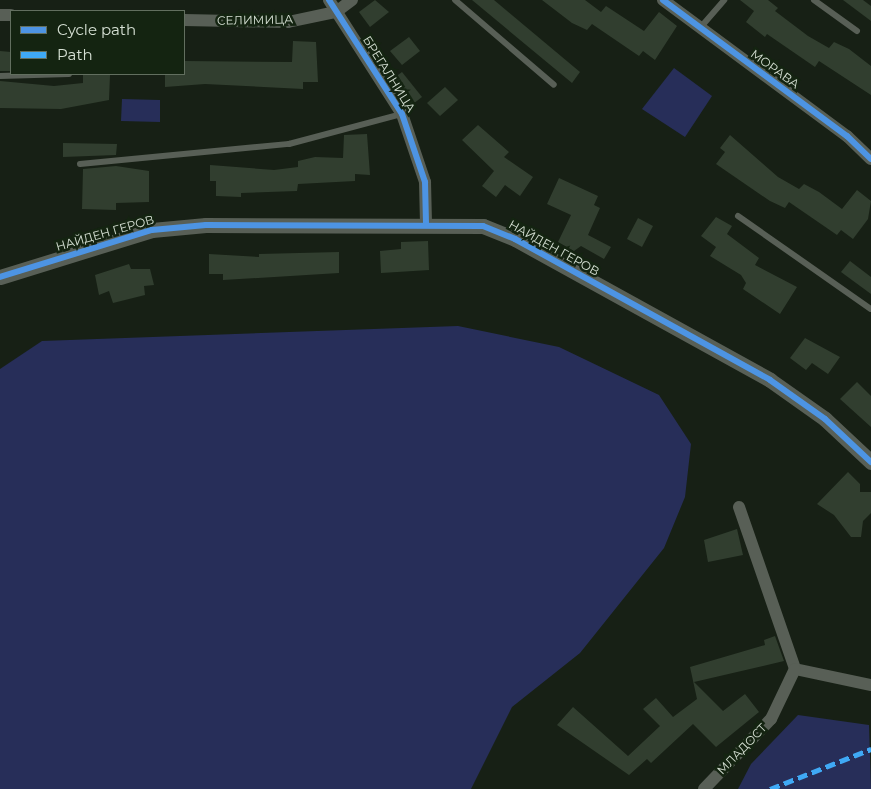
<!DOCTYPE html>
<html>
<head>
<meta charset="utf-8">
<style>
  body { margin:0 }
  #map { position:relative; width:871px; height:789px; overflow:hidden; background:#172015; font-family:Montserrat,sans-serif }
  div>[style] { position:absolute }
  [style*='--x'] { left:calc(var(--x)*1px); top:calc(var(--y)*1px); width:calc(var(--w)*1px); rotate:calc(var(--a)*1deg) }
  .green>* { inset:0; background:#272e59 }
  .building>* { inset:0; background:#313e2f }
  .service>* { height:6px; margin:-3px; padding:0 3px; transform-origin:3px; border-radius:3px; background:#585f56 }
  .minor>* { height:12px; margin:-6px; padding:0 6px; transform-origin:6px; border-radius:6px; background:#585f56 }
  .tertiary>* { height:15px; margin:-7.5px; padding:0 7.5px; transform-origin:7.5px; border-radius:7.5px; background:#585f56 }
  .quiet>* { height:5px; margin-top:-2.5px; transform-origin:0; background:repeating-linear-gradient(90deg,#3fa9f5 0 10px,transparent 0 15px) }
  .cycleway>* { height:6px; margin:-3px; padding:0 3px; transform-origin:3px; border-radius:3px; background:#4d94e3 }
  span { translate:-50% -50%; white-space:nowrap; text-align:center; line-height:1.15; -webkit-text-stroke:5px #142411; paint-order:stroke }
  .street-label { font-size:12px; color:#d6e0d4 }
  .legend { position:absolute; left:10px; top:10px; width:175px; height:65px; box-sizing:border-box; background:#142411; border:1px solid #626f5f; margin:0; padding:6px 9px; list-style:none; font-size:15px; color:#d6e0d4 }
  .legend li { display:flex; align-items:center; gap:10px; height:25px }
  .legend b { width:25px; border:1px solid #626f5f }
</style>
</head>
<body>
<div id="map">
  <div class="green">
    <i style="clip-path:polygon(674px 68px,712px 96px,685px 137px,642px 109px)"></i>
    <i style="clip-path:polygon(122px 99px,160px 100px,160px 122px,121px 121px)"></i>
    <i style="clip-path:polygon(458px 326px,559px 347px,659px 395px,691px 444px,685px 497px,664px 548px,580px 653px,512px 707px,471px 789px,0 789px,0 369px,42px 341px)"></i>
    <i style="clip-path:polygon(798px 715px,869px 725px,871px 789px,738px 789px,751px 764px)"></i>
  </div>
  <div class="building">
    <i style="clip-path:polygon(375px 0,389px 12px,370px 27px,359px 12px)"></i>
    <i style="clip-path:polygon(472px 0,494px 0,580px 72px,572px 83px)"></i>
    <i style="clip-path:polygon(542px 0,585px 0,601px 12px,606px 6px,644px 31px,659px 12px,677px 26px,655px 60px,643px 51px,639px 56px,592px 24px,587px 30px,572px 23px)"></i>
    <i style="clip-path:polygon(740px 0,768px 0,778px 8px,775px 11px,808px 36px,829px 48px,834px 42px,849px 49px,871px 66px,871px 95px,819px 61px,815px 67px,767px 34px,765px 37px,746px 22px,754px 11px)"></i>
    <i style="clip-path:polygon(843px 0,863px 0,871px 6px,871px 21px)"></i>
    <i style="clip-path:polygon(409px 37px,420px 51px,402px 65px,390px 51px)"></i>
    <i style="clip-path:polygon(293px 41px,316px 42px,318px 82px,303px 82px,303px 89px,205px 84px,165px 87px,165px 74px,184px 74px,184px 61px,292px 62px)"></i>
    <i style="clip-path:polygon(0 51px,11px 52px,11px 71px,0 71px)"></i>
    <i style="clip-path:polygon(402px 72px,422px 97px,409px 107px,390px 81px)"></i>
    <i style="clip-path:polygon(83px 74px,110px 75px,109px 100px,61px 109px,0 108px,0 81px,54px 86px,83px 83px)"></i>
    <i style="clip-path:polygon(445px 87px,458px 100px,440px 116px,427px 103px)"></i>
    <i style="clip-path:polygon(478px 125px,509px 152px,504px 157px,533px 177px,520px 196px,505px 185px,496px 197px,482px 186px,494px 171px,462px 140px)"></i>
    <i style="clip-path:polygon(367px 134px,370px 175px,355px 174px,355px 181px,298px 184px,297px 191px,241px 193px,241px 197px,216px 196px,216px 181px,210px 181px,210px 165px,274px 170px,298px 167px,298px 161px,315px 157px,343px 158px,344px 135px)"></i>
    <i style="clip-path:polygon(730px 135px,778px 177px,799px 189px,804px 184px,819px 192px,842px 209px,857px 190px,871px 201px,868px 219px,853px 239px,841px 230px,837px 235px,789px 202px,785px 208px,770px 201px,716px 164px,725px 152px,720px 148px)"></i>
    <i style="clip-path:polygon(63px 143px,117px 144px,116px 155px,63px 157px)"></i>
    <i style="clip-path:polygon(116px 166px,149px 171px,149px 202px,116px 203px,116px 210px,82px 209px,83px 169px)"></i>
    <i style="clip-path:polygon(559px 178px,598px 196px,594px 205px,600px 208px,588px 235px,611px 247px,604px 259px,581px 246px,574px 251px,558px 242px,571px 215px,547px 204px)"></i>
    <i style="clip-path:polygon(716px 217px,732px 226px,727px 234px,759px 258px,755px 265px,797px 287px,780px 314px,743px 289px,746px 283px,741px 275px,710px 256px,716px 247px,701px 236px)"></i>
    <i style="clip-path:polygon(638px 218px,653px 226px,642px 247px,627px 239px)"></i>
    <i style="clip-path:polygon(428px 241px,429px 270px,381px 273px,380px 251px,401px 249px,401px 242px)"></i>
    <i style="clip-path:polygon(339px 252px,339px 273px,223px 280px,223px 274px,209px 274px,209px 254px,259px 257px,259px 254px)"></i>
    <i style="clip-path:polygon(850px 261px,871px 277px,871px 294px,841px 272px)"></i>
    <i style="clip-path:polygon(129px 264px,131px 269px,150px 269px,154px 285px,144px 286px,145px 295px,113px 303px,109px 291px,99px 295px,95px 275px)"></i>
    <i style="clip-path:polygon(805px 338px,840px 357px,828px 374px,812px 363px,806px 370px,790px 358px)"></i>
    <i style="clip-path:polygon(857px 382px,871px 396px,871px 427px,840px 399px)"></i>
    <i style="clip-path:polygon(848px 472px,860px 484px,860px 492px,871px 492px,871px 513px,863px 521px,861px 537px,851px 537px,834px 515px,817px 504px)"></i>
    <i style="clip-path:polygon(737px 529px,743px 555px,708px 562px,704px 540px)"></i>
    <i style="clip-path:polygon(775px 636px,784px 661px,694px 682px,723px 711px,745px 694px,759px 712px,716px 747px,693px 724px,651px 763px,647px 759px,629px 775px,557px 725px,573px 707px,628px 756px,660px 726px,643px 709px,656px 698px,673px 717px,697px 699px,690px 667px,765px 645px,764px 640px)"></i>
  </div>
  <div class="service">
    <i style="--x:455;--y:0;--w:130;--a:40.6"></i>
    <i style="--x:814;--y:0;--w:53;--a:35.8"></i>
    <i style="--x:700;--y:28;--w:37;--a:-49"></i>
    <i style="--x:0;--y:76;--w:69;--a:-1.7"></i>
    <i style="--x:80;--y:164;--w:210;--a:-5.5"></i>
    <i style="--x:289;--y:144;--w:117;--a:-14.9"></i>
    <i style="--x:738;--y:216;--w:162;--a:35"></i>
  </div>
  <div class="minor">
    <i style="--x:329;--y:0;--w:135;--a:57.4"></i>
    <i style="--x:402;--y:114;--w:72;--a:71.3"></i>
    <i style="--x:425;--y:182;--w:42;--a:88.6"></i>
    <i style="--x:663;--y:0;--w:229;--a:36.5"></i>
    <i style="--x:847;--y:136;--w:33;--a:44"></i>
    <i style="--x:0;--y:15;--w:11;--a:0"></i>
    <i style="--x:184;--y:20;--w:104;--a:1.1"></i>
    <i style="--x:288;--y:22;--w:49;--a:-11.8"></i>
    <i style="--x:336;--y:12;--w:20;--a:-37"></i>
    <i style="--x:739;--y:507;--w:171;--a:70.9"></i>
    <i style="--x:795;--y:669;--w:78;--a:11.9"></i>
    <i style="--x:704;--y:789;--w:97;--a:-46.3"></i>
    <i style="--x:771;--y:719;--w:55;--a:-64.4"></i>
  </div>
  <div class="tertiary">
    <i style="--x:0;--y:277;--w:159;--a:-17.2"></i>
    <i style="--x:152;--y:230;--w:54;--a:-5.3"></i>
    <i style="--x:206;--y:225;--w:277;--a:0.2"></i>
    <i style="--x:483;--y:226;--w:35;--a:22"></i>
    <i style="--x:515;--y:239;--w:291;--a:28.9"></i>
    <i style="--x:770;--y:380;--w:67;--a:35.3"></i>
    <i style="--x:825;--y:419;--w:63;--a:43.1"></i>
  </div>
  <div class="quiet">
    <i style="--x:770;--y:789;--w:109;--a:-21.6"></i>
  </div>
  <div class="cycleway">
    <i style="--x:329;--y:0;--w:135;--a:57.4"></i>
    <i style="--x:402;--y:114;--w:72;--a:71.3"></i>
    <i style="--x:425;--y:182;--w:42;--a:88.6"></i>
    <i style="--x:663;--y:0;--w:229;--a:36.5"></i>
    <i style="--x:847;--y:136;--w:33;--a:44"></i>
    <i style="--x:0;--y:277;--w:159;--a:-17.2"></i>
    <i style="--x:152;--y:230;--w:54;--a:-5.3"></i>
    <i style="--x:206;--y:225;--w:277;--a:0.2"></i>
    <i style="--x:483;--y:226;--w:35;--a:22"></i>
    <i style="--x:515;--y:239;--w:291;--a:28.9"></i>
    <i style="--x:770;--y:380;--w:67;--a:35.3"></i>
    <i style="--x:825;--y:419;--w:63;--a:43.1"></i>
  </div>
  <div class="street-label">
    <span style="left:255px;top:20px;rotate:-1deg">СЕЛИМИЦА</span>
    <span style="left:775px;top:69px;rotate:36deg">МОРАВА</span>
    <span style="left:389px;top:74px;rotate:58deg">БРЕГАЛНИЦА</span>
    <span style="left:105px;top:233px;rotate:-16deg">НАЙДЕН ГЕРОВ</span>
    <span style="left:554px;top:248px;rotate:29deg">НАЙДЕН ГЕРОВ</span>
    <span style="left:742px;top:749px;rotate:-46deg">МЛАДОСТ</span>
  </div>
  <ul class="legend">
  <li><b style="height:6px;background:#4d94e3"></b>Cycle path</li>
  <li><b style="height:6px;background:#3fa9f5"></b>Path</li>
  </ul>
</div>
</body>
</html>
